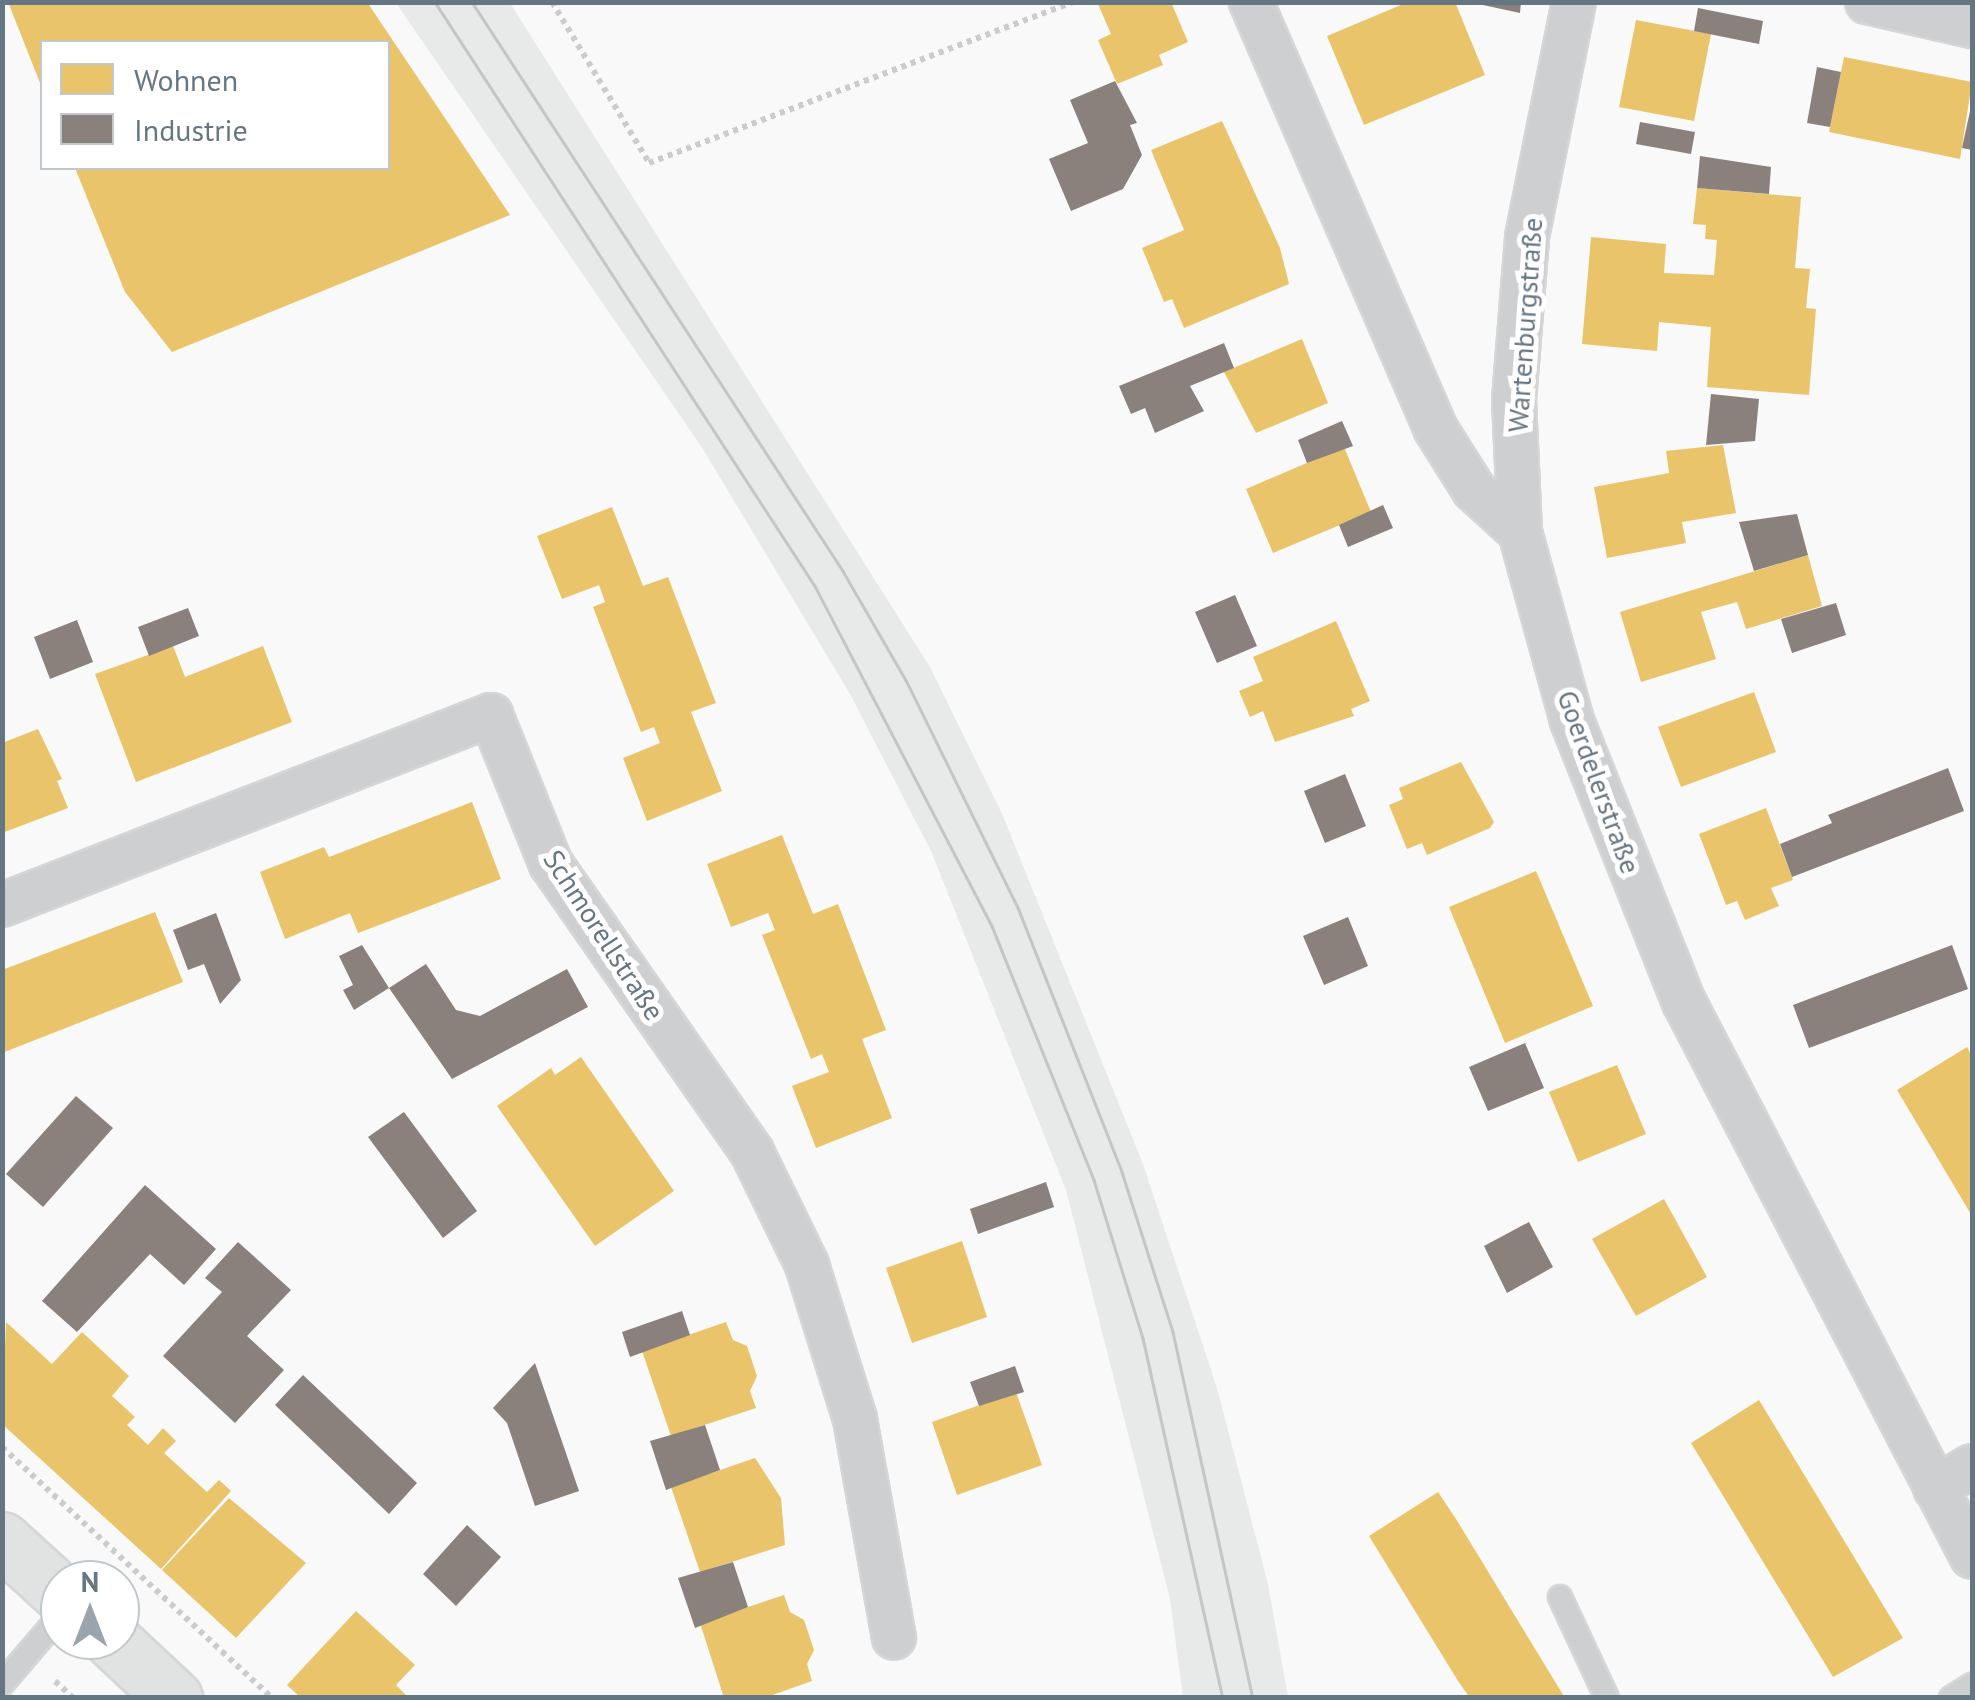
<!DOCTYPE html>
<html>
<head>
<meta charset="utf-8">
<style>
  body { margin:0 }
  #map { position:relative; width:1975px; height:1700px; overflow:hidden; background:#f9f9f9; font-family:"PT Sans",sans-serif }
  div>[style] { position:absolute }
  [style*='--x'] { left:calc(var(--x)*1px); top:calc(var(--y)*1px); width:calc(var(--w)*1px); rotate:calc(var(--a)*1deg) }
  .built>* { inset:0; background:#e8e9e9 }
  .homes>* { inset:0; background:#e9c46a }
  .industry>* { inset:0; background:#8a817c }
  .path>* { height:6px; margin-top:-3px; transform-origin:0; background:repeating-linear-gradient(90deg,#cbcccd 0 5px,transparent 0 10px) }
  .roads { filter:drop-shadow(2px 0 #d5d6d7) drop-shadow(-2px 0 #d5d6d7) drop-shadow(0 2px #d5d6d7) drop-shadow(0 -2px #d5d6d7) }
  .service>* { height:22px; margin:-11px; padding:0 11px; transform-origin:11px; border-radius:11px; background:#cecfd0 }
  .minor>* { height:42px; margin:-21px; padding:0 21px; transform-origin:21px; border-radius:21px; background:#cecfd0 }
  .secondary>* { height:55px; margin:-27.5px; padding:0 27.5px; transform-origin:27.5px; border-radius:27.5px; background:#e1e2e2 }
  .tram>* { height:2.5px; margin:-1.25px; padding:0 1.25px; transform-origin:1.25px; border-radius:1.25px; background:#c3c5c6 }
  span { translate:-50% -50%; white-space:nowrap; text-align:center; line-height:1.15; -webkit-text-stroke:10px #fff; paint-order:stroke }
  .street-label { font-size:28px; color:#657683 }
  .frame { position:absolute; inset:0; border:5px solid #657683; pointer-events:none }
  .legend { position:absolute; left:40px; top:40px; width:350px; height:130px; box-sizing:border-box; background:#fff; border:2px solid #c1c8cd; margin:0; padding:12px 18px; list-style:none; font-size:30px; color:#657683 }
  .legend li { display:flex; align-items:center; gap:20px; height:50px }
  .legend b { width:50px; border:2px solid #c1c8cd }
  .north { position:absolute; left:40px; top:1560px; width:100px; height:100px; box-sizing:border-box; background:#fff; border:2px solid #c1c8cd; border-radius:50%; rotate:0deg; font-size:28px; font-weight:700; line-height:40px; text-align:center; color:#657683 }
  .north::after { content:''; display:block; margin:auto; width:35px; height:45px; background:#99a4ac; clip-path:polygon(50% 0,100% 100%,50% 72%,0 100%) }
</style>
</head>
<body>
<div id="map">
  <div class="built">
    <i style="clip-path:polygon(396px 3px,510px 3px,930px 667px,1003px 816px,1143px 1164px,1217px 1388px,1268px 1584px,1288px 1697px,1183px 1697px,1170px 1599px,1066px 1190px,931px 851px,850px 694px,701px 446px)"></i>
  </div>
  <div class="homes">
    <i style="clip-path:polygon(8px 2px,367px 2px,510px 215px,172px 352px,125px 292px,75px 168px,388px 168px,388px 42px,42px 42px,42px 88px)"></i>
    <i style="clip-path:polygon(1171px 2px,1188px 42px,1159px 55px,1163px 65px,1117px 84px,1098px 40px,1111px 34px,1098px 4px)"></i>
    <i style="clip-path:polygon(1408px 2px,1455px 2px,1485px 75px,1364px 125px,1327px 36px)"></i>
    <i style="clip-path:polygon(1636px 20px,1711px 34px,1694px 121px,1619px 107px)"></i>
    <i style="clip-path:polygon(1844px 57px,1972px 82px,1960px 159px,1829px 132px)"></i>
    <i style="clip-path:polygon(1222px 121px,1280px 248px,1289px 284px,1184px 328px,1172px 299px,1164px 302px,1142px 248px,1184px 230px,1151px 150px)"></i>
    <i style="clip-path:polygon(1697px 188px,1801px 197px,1795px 268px,1810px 269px,1806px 308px,1816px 309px,1809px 395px,1707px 387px,1711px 327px,1659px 322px,1657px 351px,1582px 344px,1591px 237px,1666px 244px,1664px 273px,1714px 275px,1717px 240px,1705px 239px,1706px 225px,1693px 224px)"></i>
    <i style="clip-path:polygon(1302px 339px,1328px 403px,1256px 433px,1224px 372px)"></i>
    <i style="clip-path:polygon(1723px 445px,1736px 513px,1682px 522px,1686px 543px,1607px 558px,1594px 487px,1669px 473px,1666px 451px)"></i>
    <i style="clip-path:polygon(1344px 447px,1371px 512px,1273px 553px,1246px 489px)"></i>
    <i style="clip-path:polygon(612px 507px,643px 586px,668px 577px,716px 703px,691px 712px,722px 791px,647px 821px,623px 758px,660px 743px,654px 727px,641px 732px,593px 607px,605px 602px,599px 585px,562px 599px,537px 536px)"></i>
    <i style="clip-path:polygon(1808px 555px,1822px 606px,1746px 629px,1737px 602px,1701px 612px,1716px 659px,1641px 682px,1620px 612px)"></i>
    <i style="clip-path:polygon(1336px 621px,1370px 701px,1351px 709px,1354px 716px,1275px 742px,1263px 711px,1250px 717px,1239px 691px,1263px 681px,1253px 657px)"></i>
    <i style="clip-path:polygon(173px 646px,185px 677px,263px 646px,292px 722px,136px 782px,95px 674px)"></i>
    <i style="clip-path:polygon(1754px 692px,1776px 752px,1681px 787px,1658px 727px)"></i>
    <i style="clip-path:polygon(38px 729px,62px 779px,57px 781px,68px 808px,2px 833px,2px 743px)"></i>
    <i style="clip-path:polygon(1461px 762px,1494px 822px,1490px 828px,1427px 855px,1422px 843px,1407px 849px,1389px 805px,1403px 799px,1399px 788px)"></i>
    <i style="clip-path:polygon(472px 802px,501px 879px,358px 933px,350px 913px,285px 939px,260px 872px,324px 847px,329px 857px)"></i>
    <i style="clip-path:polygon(1766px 808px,1793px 880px,1771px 888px,1779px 906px,1745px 920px,1737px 901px,1726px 905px,1699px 834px)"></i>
    <i style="clip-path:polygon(782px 835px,813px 914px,838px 904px,886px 1030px,862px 1039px,892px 1118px,816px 1148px,792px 1086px,829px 1072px,822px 1054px,811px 1059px,762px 935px,775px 930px,768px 913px,731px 927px,707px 864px)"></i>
    <i style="clip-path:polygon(1536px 871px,1593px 1006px,1505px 1043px,1449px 907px)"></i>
    <i style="clip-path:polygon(155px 912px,183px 982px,2px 1053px,2px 970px)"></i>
    <i style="clip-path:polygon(1967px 1047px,1972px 1057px,1972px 1216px,1897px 1090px)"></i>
    <i style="clip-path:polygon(581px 1057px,674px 1191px,595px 1246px,497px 1106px,551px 1068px,555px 1075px)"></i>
    <i style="clip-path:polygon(1617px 1065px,1646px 1134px,1578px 1162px,1549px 1092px)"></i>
    <i style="clip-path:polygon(1664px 1199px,1707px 1277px,1636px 1316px,1592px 1239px)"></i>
    <i style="clip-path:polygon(962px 1241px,987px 1317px,912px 1343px,886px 1268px)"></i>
    <i style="clip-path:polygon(6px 1322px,52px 1364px,82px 1332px,129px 1376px,112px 1396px,135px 1417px,127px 1425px,148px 1445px,163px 1428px,176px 1441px,164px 1453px,207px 1492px,219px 1480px,231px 1491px,161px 1569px,2px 1424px)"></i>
    <i style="clip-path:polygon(726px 1322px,733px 1340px,747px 1346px,757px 1376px,750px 1391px,756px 1408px,671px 1436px,642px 1351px)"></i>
    <i style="clip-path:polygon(1016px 1392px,1042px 1465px,957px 1495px,932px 1422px)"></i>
    <i style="clip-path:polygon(1759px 1400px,1903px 1638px,1833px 1677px,1691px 1443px)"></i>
    <i style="clip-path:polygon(755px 1458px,781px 1498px,785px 1545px,700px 1572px,671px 1487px)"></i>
    <i style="clip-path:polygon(1438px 1492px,1456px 1519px,1565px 1698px,1470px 1698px,1458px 1681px,1369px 1536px)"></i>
    <i style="clip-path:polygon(229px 1498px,306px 1563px,236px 1638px,162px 1570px)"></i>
    <i style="clip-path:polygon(784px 1595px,790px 1612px,804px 1620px,814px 1650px,807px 1664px,812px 1681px,764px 1698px,724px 1698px,700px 1623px)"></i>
    <i style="clip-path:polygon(356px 1611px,415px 1665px,396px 1685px,409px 1698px,301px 1698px,287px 1685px)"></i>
  </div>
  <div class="industry">
    <i style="clip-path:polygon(1469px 2px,1521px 2px,1520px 13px)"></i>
    <i style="clip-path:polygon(1698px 8px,1763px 21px,1759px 44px,1694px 31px)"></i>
    <i style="clip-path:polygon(1817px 67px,1841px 72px,1830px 127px,1807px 123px)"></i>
    <i style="clip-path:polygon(1115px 81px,1137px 123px,1130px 125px,1142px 155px,1123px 189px,1071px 211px,1049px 159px,1088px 143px,1070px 100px)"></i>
    <i style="clip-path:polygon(1972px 102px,1972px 150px,1962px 148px)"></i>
    <i style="clip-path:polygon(1640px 122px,1695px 132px,1691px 154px,1636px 144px)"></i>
    <i style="clip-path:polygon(1700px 156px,1771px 167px,1769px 194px,1697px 188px)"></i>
    <i style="clip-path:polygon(1224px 343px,1234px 368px,1190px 386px,1204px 411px,1155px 433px,1145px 408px,1131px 414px,1119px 386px)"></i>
    <i style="clip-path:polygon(1711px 394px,1759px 399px,1755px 441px,1706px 445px)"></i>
    <i style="clip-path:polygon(1342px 421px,1353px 446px,1307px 463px,1298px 440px)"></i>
    <i style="clip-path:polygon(1383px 505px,1393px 528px,1348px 547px,1339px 525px)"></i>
    <i style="clip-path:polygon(1797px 514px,1808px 555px,1754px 571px,1739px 522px)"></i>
    <i style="clip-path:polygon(1235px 595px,1257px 646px,1217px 663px,1195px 612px)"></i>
    <i style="clip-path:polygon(1836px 603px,1846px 635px,1792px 653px,1781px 619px)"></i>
    <i style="clip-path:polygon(188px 608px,199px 636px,149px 656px,138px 627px)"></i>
    <i style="clip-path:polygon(77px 620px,93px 662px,50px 679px,34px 637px)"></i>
    <i style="clip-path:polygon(1948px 768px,1964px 811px,1792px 877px,1780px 844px,1832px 823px,1828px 815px)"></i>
    <i style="clip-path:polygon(1345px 774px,1366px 826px,1325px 843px,1304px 791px)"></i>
    <i style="clip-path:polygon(216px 913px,241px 980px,220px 1004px,204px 964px,188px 970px,173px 930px)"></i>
    <i style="clip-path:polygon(1348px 917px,1368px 966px,1324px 985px,1303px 936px)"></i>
    <i style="clip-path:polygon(362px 945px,389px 988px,426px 964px,456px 1010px,480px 1016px,567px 969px,588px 1007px,452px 1079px,389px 988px,354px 1010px,343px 990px,353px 985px,339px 956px)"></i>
    <i style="clip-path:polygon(1952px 945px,1968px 989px,1809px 1048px,1793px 1005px)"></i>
    <i style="clip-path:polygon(1525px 1043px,1544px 1088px,1488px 1111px,1469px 1067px)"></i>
    <i style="clip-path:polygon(76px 1096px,113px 1128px,43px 1207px,6px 1174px)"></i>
    <i style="clip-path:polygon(404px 1112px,477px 1211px,443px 1238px,368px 1137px)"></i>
    <i style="clip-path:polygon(1046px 1182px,1054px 1207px,978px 1234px,970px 1209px)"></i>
    <i style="clip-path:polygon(145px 1185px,216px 1249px,184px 1285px,150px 1254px,77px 1332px,42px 1301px)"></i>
    <i style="clip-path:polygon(1529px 1222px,1553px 1267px,1507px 1293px,1484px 1246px)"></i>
    <i style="clip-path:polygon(238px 1242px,291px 1290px,247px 1336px,284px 1370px,235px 1423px,163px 1356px,222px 1292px,205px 1278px)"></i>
    <i style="clip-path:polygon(682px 1311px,690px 1335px,630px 1357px,622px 1332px)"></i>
    <i style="clip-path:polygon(535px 1363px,579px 1491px,535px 1506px,507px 1423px,493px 1408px)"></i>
    <i style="clip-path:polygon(1015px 1366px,1024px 1392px,979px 1406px,970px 1382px)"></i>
    <i style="clip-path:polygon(303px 1375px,417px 1483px,389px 1514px,275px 1405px)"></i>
    <i style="clip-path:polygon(705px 1425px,720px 1470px,666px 1490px,650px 1441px)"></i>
    <i style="clip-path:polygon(467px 1525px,501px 1557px,456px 1606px,423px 1574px)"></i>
    <i style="clip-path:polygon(733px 1562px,748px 1607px,695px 1628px,678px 1578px)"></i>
  </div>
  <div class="path">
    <i style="--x:552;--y:2;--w:188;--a:58.9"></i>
    <i style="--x:649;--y:163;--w:453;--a:-20.8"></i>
    <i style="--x:2;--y:1447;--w:369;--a:42.9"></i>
    <i style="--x:55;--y:1681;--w:25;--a:43"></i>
  </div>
  <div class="roads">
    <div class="service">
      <i style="--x:1560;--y:1597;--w:111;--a:65"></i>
      <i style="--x:2;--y:1684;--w:89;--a:-49.5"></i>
      <i style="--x:1951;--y:1698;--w:25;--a:-32"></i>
    </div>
    <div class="minor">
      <i style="--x:1251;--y:2;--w:464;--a:66.6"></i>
      <i style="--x:1435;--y:428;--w:73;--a:57.8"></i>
      <i style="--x:1474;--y:490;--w:62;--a:42.4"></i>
      <i style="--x:1520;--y:532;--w:196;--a:74.6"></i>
      <i style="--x:1572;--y:721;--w:302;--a:68.3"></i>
      <i style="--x:1684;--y:1002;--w:625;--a:62.57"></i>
      <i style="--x:1867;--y:2;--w:108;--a:12.9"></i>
      <i style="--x:1520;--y:532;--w:132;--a:-92.6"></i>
      <i style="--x:1514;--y:400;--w:164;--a:-85.4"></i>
      <i style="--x:1527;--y:237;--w:240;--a:-78.7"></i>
      <i style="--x:2;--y:905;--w:525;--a:-21.23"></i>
      <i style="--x:491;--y:715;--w:161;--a:68.1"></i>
      <i style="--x:551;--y:864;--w:351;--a:55.1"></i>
      <i style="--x:752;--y:1152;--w:126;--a:64"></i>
      <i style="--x:807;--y:1265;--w:161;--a:72.7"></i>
      <i style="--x:855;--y:1419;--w:222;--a:79.9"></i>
      <i style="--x:1935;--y:1488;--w:43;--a:-30.7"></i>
    </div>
    <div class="secondary">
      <i style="--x:2;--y:1540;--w:79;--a:42.4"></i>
      <i style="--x:112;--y:1640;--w:85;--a:43.1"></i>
    </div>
  </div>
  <div class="tram">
    <i style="--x:435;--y:2;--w:697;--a:56.95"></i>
    <i style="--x:815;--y:586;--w:383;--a:62.5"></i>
    <i style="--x:992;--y:926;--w:274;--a:68.1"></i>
    <i style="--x:1094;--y:1180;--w:165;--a:72.8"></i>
    <i style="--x:1143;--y:1338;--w:369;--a:77.5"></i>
    <i style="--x:472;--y:2;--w:679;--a:56.89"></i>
    <i style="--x:843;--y:571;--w:126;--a:60"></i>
    <i style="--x:906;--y:680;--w:256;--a:63.8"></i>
    <i style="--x:1019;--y:910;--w:282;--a:68.5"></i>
    <i style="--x:1122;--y:1172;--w:168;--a:72.3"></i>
    <i style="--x:1173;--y:1332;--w:375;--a:77.7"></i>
  </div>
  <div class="street-label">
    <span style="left:1525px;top:325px;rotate:-86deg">Wartenburgstraße</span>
    <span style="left:1599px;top:782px;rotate:70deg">Goerdelerstraße</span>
    <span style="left:604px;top:935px;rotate:57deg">Schmorellstraße</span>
  </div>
  <div class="frame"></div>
  <ul class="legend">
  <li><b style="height:28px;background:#e9c46a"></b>Wohnen</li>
  <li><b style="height:28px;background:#8a817c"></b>Industrie</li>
  </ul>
  <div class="north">N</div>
</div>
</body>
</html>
